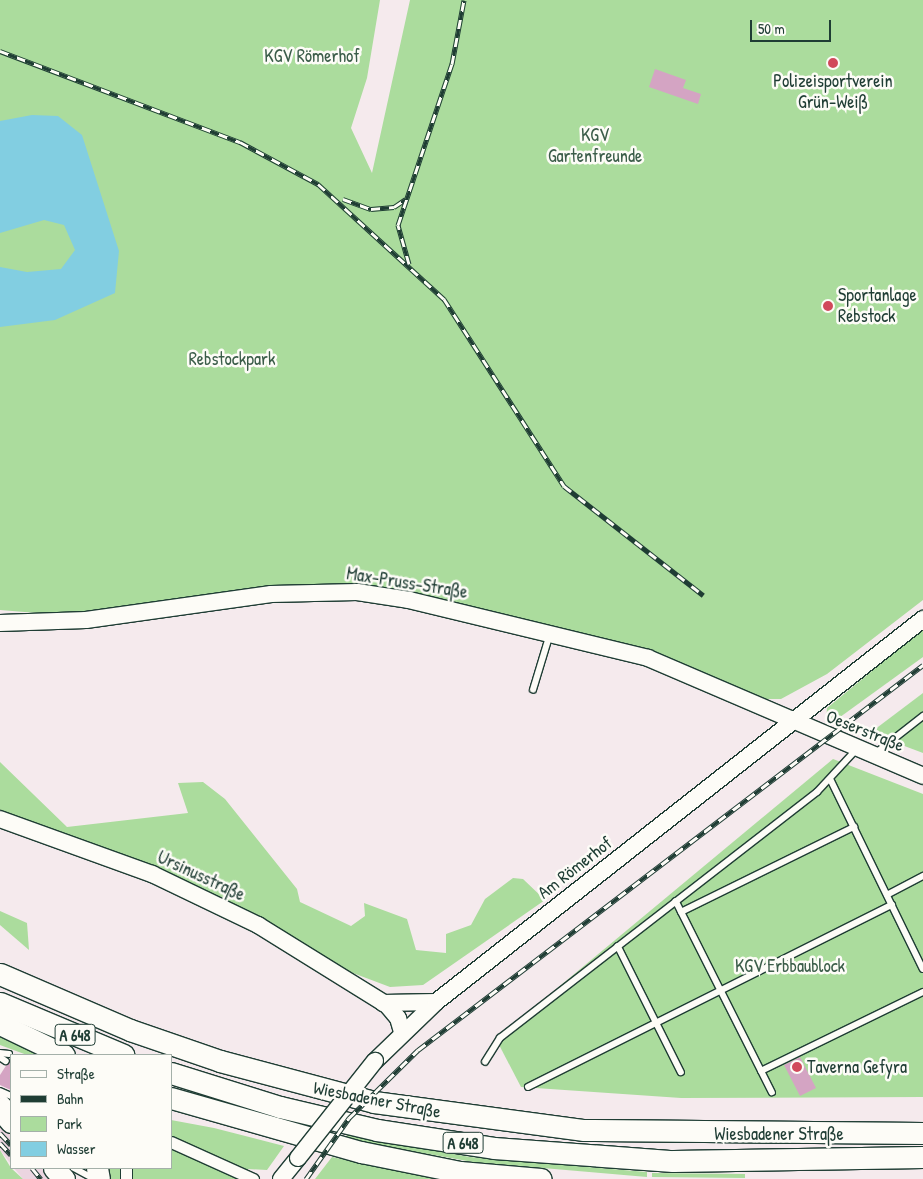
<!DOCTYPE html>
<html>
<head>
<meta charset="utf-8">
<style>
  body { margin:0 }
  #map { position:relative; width:923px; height:1179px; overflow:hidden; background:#f5eaed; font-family:"Patrick Hand",sans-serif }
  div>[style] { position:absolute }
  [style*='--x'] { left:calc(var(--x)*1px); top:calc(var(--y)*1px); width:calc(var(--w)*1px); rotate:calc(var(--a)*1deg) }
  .built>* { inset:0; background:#ebd5e0 }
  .green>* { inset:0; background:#abdc9d }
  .water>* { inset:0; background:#82cee1 }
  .building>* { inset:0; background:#d4a4c3 }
  .roads { filter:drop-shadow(1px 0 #1f3d34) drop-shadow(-1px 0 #1f3d34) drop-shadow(0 1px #1f3d34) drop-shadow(0 -1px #1f3d34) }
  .lane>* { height:5.5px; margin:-2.75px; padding:0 2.75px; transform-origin:2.75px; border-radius:2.75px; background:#fdfcf7 }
  .street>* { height:11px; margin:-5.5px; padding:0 5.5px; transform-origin:5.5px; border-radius:5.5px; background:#fdfcf7 }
  .secondary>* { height:16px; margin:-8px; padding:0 8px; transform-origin:8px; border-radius:8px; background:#fdfcf7 }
  .highway>* { height:21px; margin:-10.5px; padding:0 10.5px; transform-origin:10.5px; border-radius:10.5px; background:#fdfcf7 }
  .rail>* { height:5px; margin-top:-2.5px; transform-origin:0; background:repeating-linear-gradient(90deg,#fdfcf7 0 9px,#1f3d34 0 18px); box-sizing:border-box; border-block:1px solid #1f3d34 }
  .bridges { filter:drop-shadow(1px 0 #1f3d34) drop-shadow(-1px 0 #1f3d34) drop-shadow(0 1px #1f3d34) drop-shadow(0 -1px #1f3d34) }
  .secondary-bridge>* { height:16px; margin:-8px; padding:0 8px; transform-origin:8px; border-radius:8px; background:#fdfcf7 }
  .dots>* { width:14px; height:14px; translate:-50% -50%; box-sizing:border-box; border:2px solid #fdfcf7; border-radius:50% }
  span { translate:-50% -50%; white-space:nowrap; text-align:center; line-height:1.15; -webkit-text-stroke:5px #fdfcf7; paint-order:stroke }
  .shield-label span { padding:1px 4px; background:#fdfcf7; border:1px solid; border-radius:4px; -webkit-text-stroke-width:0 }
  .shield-label { font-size:16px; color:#1f3d34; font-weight:700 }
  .park-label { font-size:18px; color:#3b5d49 }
  .poi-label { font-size:18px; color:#1f3d34 }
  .left { translate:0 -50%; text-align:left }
  .street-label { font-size:18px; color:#1f3d34 }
  .legend { position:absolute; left:10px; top:1054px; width:162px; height:115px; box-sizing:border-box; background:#fdfcf7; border:1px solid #a4b0a9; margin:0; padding:6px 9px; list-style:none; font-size:15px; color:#1f3d34 }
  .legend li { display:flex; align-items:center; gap:10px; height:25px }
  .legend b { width:25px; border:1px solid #a4b0a9 }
  .scale { position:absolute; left:750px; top:20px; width:81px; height:22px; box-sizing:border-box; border:2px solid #1f3d34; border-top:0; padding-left:6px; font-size:15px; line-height:18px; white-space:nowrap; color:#1f3d34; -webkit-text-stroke:4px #fdfcf7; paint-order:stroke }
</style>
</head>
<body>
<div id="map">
  <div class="built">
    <i style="clip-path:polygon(0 1124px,11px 1135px,11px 1164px,0 1150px)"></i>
    <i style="clip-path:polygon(14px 1168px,42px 1168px,52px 1179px,23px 1179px)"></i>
  </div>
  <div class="green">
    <i style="clip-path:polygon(0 0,380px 0,367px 78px,351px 128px,372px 173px,410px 0,923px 0,923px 600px,827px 674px,781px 699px,763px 699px,447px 600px,361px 585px,86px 617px,0 610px)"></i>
    <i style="clip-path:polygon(923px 629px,923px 657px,836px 720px,826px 723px,827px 708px)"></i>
    <i style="clip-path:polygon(923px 693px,923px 753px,870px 733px)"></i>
    <i style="clip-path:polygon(833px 759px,923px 794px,923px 1097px,681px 1098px,521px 1087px,496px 1039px)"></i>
    <i style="clip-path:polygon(0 762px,67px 827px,188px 813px,178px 783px,203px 782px,225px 799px,297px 889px,300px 902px,351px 926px,365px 916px,364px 903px,407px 919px,416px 950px,446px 953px,446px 934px,471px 925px,485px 899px,513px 878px,523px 879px,545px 900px,423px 985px,390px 987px,337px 967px,199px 887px,0 812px)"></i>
    <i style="clip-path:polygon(0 911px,27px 923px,29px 950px,0 925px)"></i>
    <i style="clip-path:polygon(0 1034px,44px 1055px,27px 1055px,0 1045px)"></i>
    <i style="clip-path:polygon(171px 1120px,214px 1128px,284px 1146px,267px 1170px,248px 1169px,243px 1179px,104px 1179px,103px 1168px,171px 1168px)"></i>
    <i style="clip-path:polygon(347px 1135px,470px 1157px,647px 1172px,647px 1177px,473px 1162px,344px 1139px)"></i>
    <i style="clip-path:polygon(0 1150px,11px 1168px,23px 1179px,0 1179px)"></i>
    <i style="clip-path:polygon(332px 1157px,379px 1167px,448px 1179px,315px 1179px)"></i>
    <i style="clip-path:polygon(652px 1173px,745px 1174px,745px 1178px,652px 1177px)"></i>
  </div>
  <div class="water">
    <i style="clip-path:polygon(32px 115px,58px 116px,82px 135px,119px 251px,115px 293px,55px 320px,0 327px,0 267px,27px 272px,61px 269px,75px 250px,64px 225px,44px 220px,0 233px,0 121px)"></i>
  </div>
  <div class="building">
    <i style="clip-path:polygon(655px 69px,686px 80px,683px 88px,701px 94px,698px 104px,649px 87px)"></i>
    <i style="clip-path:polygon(800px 1057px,816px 1088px,800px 1096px,784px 1065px)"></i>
    <i style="clip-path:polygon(11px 1058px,11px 1090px,0 1085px,0 1075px)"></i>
  </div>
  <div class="roads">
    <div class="lane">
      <i style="--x:533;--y:690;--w:55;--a:-73.2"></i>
      <i style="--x:876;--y:753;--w:60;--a:-38.2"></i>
      <i style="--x:831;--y:780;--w:210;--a:64"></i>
      <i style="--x:887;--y:895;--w:41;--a:-27.8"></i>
      <i style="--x:676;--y:901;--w:214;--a:63.3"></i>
      <i style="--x:681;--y:912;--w:193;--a:-26.2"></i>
      <i style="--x:618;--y:946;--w:141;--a:63.4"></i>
      <i style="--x:0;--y:1053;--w:9;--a:6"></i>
      <i style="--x:0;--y:1057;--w:7;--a:34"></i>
      <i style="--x:485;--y:1062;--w:28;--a:-58"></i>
      <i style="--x:500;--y:1038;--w:401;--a:-37.8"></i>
      <i style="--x:817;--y:792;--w:57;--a:-47.1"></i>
      <i style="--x:761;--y:1071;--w:180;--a:-26"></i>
      <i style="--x:528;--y:1087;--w:407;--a:-26.6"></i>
      <i style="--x:0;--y:1091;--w:12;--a:24"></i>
      <i style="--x:0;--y:1094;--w:16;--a:47"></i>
      <i style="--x:74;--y:1168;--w:21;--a:28"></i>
    </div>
    <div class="street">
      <i style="--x:171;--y:1142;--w:90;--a:24.3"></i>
      <i style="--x:126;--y:1168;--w:11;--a:90"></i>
    </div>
    <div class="secondary">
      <i style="--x:0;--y:623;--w:86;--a:-2"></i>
      <i style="--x:86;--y:620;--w:187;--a:-8"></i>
      <i style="--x:271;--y:594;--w:86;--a:-1.3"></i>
      <i style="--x:357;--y:592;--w:53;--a:8.7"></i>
      <i style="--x:409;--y:600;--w:246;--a:13.6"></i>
      <i style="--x:648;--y:658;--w:299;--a:23.2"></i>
      <i style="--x:0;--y:819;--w:162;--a:19.9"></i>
      <i style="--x:152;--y:874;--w:118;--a:25.7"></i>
      <i style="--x:258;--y:925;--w:152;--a:31.8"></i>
      <i style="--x:387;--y:1005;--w:17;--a:50"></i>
      <i style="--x:398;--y:1018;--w:15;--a:74"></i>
      <i style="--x:383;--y:1003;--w:53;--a:-1.1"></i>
      <i style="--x:375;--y:1061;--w:85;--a:-44"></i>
      <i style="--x:436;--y:1002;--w:620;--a:-38.18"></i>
      <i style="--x:281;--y:1179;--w:27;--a:-51"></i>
    </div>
    <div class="highway">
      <i style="--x:0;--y:974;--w:142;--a:23.3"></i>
      <i style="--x:130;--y:1030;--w:95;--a:19"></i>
      <i style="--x:220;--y:1061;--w:159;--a:14.9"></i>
      <i style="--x:374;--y:1102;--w:212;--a:7.6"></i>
      <i style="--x:584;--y:1130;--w:339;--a:0.5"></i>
      <i style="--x:0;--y:1003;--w:134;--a:22.8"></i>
      <i style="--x:0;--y:1024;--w:71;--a:25.8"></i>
      <i style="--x:171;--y:1073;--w:114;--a:17.3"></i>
      <i style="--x:280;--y:1107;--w:100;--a:13.3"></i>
      <i style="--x:377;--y:1130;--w:118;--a:8.7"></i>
      <i style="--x:494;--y:1148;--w:179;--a:4.2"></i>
      <i style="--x:673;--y:1161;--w:250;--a:-0.9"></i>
      <i style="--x:171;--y:1098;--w:198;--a:15.9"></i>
      <i style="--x:361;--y:1152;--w:101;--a:11.4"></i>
      <i style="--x:460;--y:1172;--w:81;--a:4.9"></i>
      <i style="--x:0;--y:1109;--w:17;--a:50"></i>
      <i style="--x:54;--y:1168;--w:15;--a:48"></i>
      <i style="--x:97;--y:1168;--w:11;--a:80"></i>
    </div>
  </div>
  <div class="rail">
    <i style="--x:0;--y:51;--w:257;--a:20.8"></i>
    <i style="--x:240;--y:142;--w:89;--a:28.3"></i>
    <i style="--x:318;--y:184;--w:171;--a:42.4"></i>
    <i style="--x:444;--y:299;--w:222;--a:57.3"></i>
    <i style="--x:564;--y:486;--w:177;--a:38.1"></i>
    <i style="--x:343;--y:199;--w:30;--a:20"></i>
    <i style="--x:371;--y:209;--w:23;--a:-5"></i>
    <i style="--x:394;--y:207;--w:14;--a:-34"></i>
    <i style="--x:409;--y:264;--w:41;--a:-105.8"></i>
    <i style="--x:398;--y:225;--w:170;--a:-71.5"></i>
    <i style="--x:452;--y:64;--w:65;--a:-79.4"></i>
    <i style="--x:0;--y:1133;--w:16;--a:47"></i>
    <i style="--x:0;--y:1143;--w:16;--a:47"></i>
    <i style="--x:32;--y:1168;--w:14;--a:51"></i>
    <i style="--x:306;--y:1179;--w:75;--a:-54.8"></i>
    <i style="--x:349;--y:1118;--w:97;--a:-44.6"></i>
    <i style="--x:418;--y:1050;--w:635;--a:-37.32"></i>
  </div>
  <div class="bridges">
    <div class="secondary-bridge">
      <i style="--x:298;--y:1158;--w:124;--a:-51.6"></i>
    </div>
  </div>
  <div class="dots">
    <i style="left:833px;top:63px;background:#d1495b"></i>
    <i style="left:828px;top:306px;background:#d1495b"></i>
    <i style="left:797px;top:1067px;background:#d1495b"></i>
  </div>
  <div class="shield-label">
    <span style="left:75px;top:1035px">A 648</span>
    <span style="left:463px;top:1143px">A 648</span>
  </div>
  <div class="park-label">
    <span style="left:312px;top:56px">KGV Römerhof</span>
    <span style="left:595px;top:146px">KGV<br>Gartenfreunde</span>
    <span style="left:232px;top:359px">Rebstockpark</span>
    <span style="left:790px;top:966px">KGV Erbbaublock</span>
  </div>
  <div class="poi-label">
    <span style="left:833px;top:92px">Polizeisportverein<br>Grün-Weiß</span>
    <span class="left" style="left:838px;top:306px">Sportanlage<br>Rebstock</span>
    <span class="left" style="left:807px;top:1067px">Taverna Gefyra</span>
  </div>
  <div class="street-label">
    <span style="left:407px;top:583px;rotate:9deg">Max-Pruss-Straße</span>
    <span style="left:865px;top:731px;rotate:22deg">Oeserstraße</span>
    <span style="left:575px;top:868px;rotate:-38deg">Am Römerhof</span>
    <span style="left:201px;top:876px;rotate:25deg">Ursinusstraße</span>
    <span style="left:377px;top:1100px;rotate:11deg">Wiesbadener Straße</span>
    <span style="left:779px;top:1134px">Wiesbadener Straße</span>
  </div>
  <ul class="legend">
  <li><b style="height:6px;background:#fdfcf7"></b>Straße</li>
  <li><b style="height:6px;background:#1f3d34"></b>Bahn</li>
  <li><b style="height:14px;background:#abdc9d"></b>Park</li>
  <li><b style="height:14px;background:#82cee1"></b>Wasser</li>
  </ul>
  <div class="scale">50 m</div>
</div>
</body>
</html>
